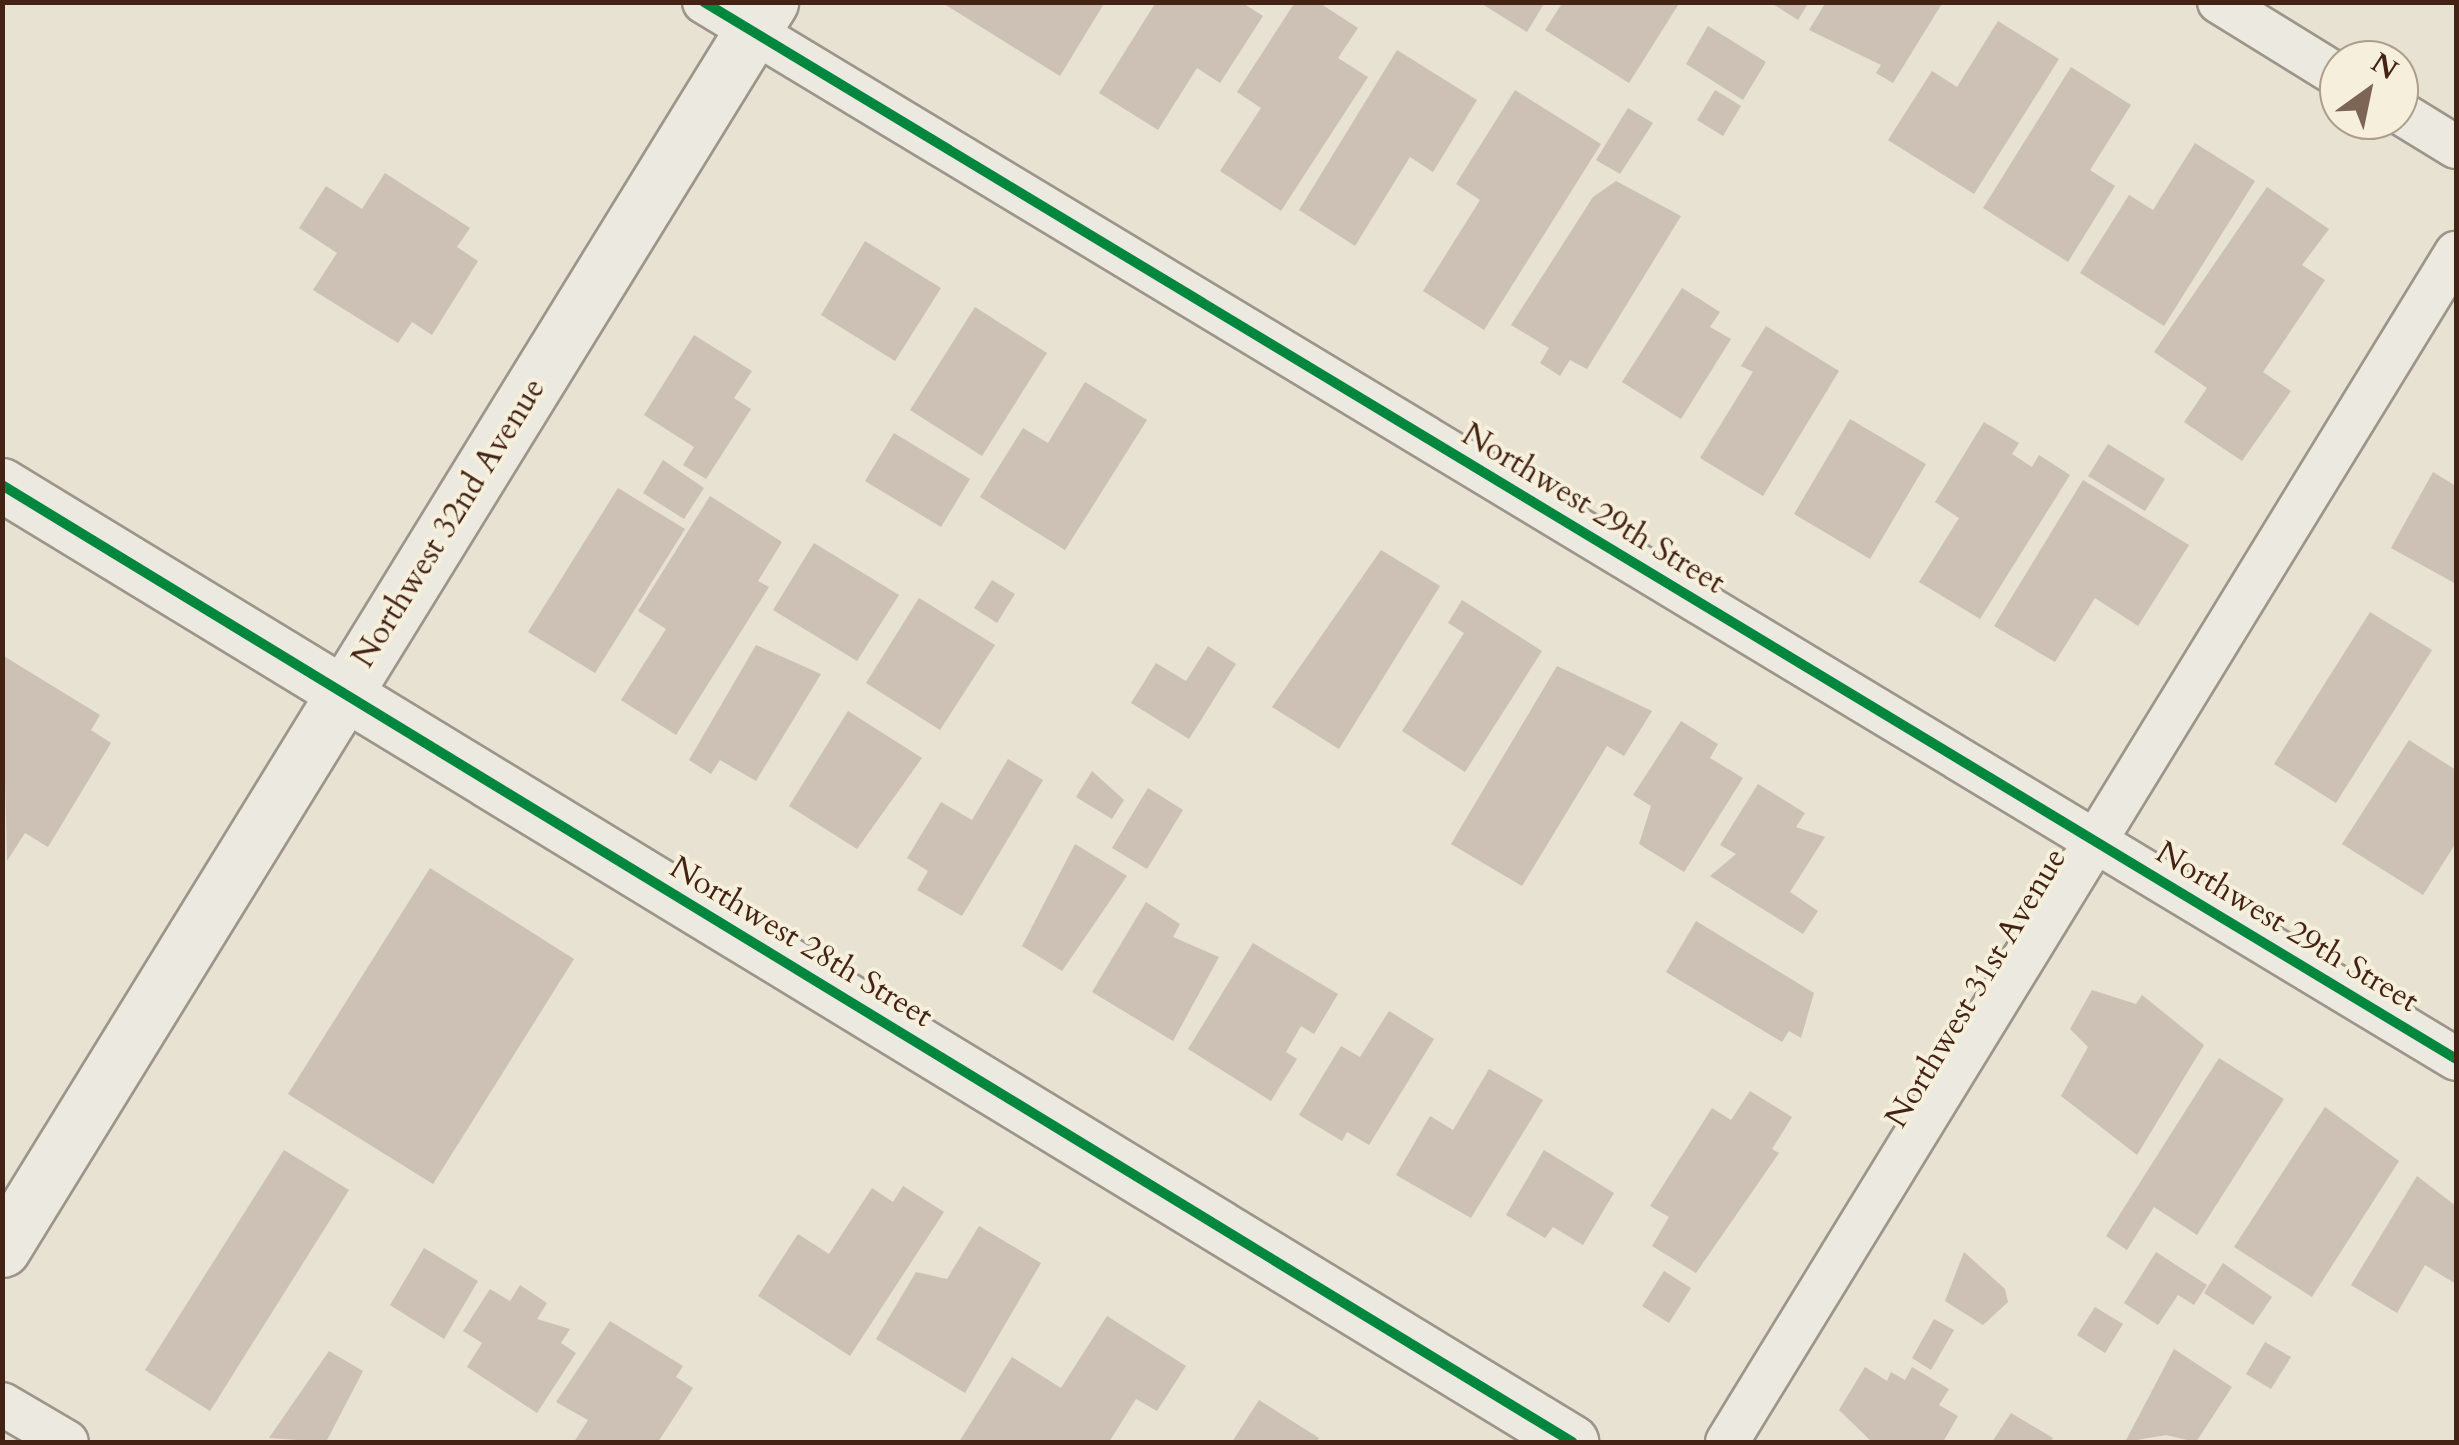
<!DOCTYPE html>
<html>
<head>
<meta charset="utf-8">
<style>
  body { margin:0 }
  #map { position:relative; width:2459px; height:1445px; overflow:hidden; background:#e7e2d1; font-family:Cardo,serif }
  div>[style] { position:absolute }
  [style*='--x'] { left:calc(var(--x)*1px); top:calc(var(--y)*1px); width:calc(var(--w)*1px); rotate:calc(var(--a)*1deg) }
  .building>* { inset:0; background:#cdc0b4 }
  .roads { filter:drop-shadow(2px 0 #9d958a) drop-shadow(-2px 0 #9d958a) drop-shadow(0 2px #9d958a) drop-shadow(0 -2px #9d958a) }
  .minor>* { height:42px; margin:-21px; padding:0 21px; transform-origin:21px; border-radius:21px; background:#ece9e0 }
  .tertiary>* { height:52px; margin:-26px; padding:0 26px; transform-origin:26px; border-radius:26px; background:#ece9e0 }
  .secondary>* { height:55px; margin:-27.5px; padding:0 27.5px; transform-origin:27.5px; border-radius:27.5px; background:#ece9e0 }
  .cycleway>* { height:10px; margin:-5px; padding:0 5px; transform-origin:5px; border-radius:5px; background:#00873e }
  span { translate:-50% -50%; white-space:nowrap; text-align:center; line-height:1.15; -webkit-text-stroke:8px #f5efdb; paint-order:stroke }
  .street-label { font-size:32px; color:#442214 }
  .frame { position:absolute; inset:0; border:5px solid #442214; pointer-events:none }
  .north { position:absolute; left:2319px; top:40px; width:100px; height:100px; box-sizing:border-box; background:#f5efdb; border:2px solid #ae9d8b; border-radius:50%; rotate:33deg; font-size:28px; font-weight:700; line-height:40px; text-align:center; color:#442214 }
  .north::after { content:''; display:block; margin:auto; width:35px; height:45px; background:#7d6556; clip-path:polygon(50% 0,100% 100%,50% 72%,0 100%) }
</style>
</head>
<body>
<div id="map">
  <div class="building">
    <i style="clip-path:polygon(941px 2px,1105px 2px,1060px 76px)"></i>
    <i style="clip-path:polygon(1156px 2px,1241px 2px,1263px 16px,1220px 83px,1197px 68px,1158px 130px,1099px 93px)"></i>
    <i style="clip-path:polygon(1295px 2px,1318px 2px,1358px 28px,1338px 58px,1368px 77px,1281px 211px,1220px 171px,1261px 108px,1237px 92px)"></i>
    <i style="clip-path:polygon(1479px 2px,1545px 2px,1527px 32px)"></i>
    <i style="clip-path:polygon(1563px 2px,1680px 2px,1629px 83px,1545px 30px)"></i>
    <i style="clip-path:polygon(1770px 2px,1809px 2px,1798px 20px)"></i>
    <i style="clip-path:polygon(1826px 2px,1943px 2px,1893px 83px,1876px 73px,1881px 65px,1809px 30px)"></i>
    <i style="clip-path:polygon(1998px 21px,2059px 59px,1974px 194px,1888px 140px,1932px 71px,1957px 87px)"></i>
    <i style="clip-path:polygon(1708px 26px,1766px 62px,1743px 100px,1686px 64px)"></i>
    <i style="clip-path:polygon(1397px 50px,1477px 100px,1433px 172px,1410px 157px,1355px 246px,1299px 210px)"></i>
    <i style="clip-path:polygon(2071px 67px,2131px 105px,2090px 170px,2115px 186px,2068px 262px,1983px 208px)"></i>
    <i style="clip-path:polygon(1515px 90px,1601px 144px,1484px 330px,1423px 291px,1480px 200px,1456px 184px)"></i>
    <i style="clip-path:polygon(1715px 90px,1741px 106px,1723px 136px,1697px 120px)"></i>
    <i style="clip-path:polygon(1628px 108px,1653px 123px,1620px 174px,1596px 160px)"></i>
    <i style="clip-path:polygon(2195px 143px,2255px 181px,2164px 326px,2080px 273px,2129px 195px,2153px 210px)"></i>
    <i style="clip-path:polygon(385px 173px,470px 228px,457px 247px,478px 261px,432px 335px,412px 322px,398px 343px,313px 290px,337px 253px,299px 228px,326px 186px,362px 209px)"></i>
    <i style="clip-path:polygon(1616px 181px,1681px 216px,1587px 369px,1570px 360px,1560px 376px,1540px 363px,1549px 348px,1511px 325px,1593px 197px)"></i>
    <i style="clip-path:polygon(2267px 187px,2329px 229px,2302px 265px,2325px 280px,2263px 372px,2291px 391px,2242px 461px,2184px 422px,2207px 388px,2154px 352px)"></i>
    <i style="clip-path:polygon(865px 241px,941px 288px,895px 361px,821px 315px)"></i>
    <i style="clip-path:polygon(1682px 288px,1720px 312px,1710px 327px,1731px 339px,1681px 419px,1622px 382px)"></i>
    <i style="clip-path:polygon(975px 307px,1047px 353px,982px 456px,910px 410px)"></i>
    <i style="clip-path:polygon(1766px 326px,1839px 371px,1763px 496px,1700px 458px,1753px 372px,1741px 366px)"></i>
    <i style="clip-path:polygon(694px 335px,752px 371px,734px 398px,751px 409px,706px 479px,683px 465px,694px 447px,644px 415px)"></i>
    <i style="clip-path:polygon(1085px 382px,1147px 420px,1065px 550px,980px 497px,1023px 428px,1048px 443px)"></i>
    <i style="clip-path:polygon(1850px 419px,1926px 464px,1870px 559px,1794px 514px)"></i>
    <i style="clip-path:polygon(1984px 422px,2019px 443px,2012px 454px,2032px 467px,2039px 455px,2070px 475px,1980px 619px,1919px 582px,1959px 518px,1935px 502px)"></i>
    <i style="clip-path:polygon(894px 433px,970px 479px,941px 527px,865px 481px)"></i>
    <i style="clip-path:polygon(2108px 444px,2165px 479px,2145px 511px,2088px 476px)"></i>
    <i style="clip-path:polygon(663px 460px,704px 488px,684px 519px,643px 493px)"></i>
    <i style="clip-path:polygon(2433px 472px,2456px 486px,2456px 584px,2391px 548px)"></i>
    <i style="clip-path:polygon(2083px 480px,2189px 545px,2138px 626px,2095px 598px,2055px 662px,1994px 626px)"></i>
    <i style="clip-path:polygon(618px 488px,685px 529px,595px 673px,528px 632px)"></i>
    <i style="clip-path:polygon(710px 496px,782px 542px,758px 581px,769px 587px,676px 735px,621px 700px,666px 629px,638px 611px)"></i>
    <i style="clip-path:polygon(814px 543px,899px 595px,857px 661px,773px 610px)"></i>
    <i style="clip-path:polygon(1381px 550px,1440px 586px,1339px 749px,1272px 707px)"></i>
    <i style="clip-path:polygon(992px 580px,1015px 594px,997px 623px,974px 608px)"></i>
    <i style="clip-path:polygon(919px 598px,995px 645px,940px 730px,866px 683px)"></i>
    <i style="clip-path:polygon(1462px 600px,1542px 651px,1465px 772px,1402px 731px,1464px 633px,1448px 623px)"></i>
    <i style="clip-path:polygon(2370px 612px,2432px 650px,2336px 803px,2274px 764px)"></i>
    <i style="clip-path:polygon(756px 645px,821px 674px,756px 781px,720px 760px,711px 774px,689px 760px)"></i>
    <i style="clip-path:polygon(1208px 646px,1236px 664px,1189px 739px,1131px 703px,1156px 663px,1186px 681px)"></i>
    <i style="clip-path:polygon(2px 655px,100px 715px,91px 730px,111px 743px,48px 847px,25px 833px,7px 861px)"></i>
    <i style="clip-path:polygon(1557px 666px,1652px 711px,1624px 756px,1607px 746px,1522px 886px,1451px 844px)"></i>
    <i style="clip-path:polygon(848px 711px,922px 758px,857px 849px,789px 806px)"></i>
    <i style="clip-path:polygon(1681px 721px,1718px 744px,1710px 758px,1743px 778px,1684px 872px,1639px 844px,1651px 806px,1633px 795px)"></i>
    <i style="clip-path:polygon(2409px 740px,2456px 770px,2456px 843px,2423px 895px,2342px 844px)"></i>
    <i style="clip-path:polygon(1008px 759px,1043px 780px,962px 916px,917px 890px,928px 871px,907px 858px,941px 802px,972px 820px)"></i>
    <i style="clip-path:polygon(1092px 771px,1124px 800px,1112px 819px,1076px 797px)"></i>
    <i style="clip-path:polygon(1758px 784px,1805px 813px,1796px 827px,1825px 837px,1790px 892px,1818px 911px,1803px 934px,1710px 876px,1736px 854px,1720px 845px)"></i>
    <i style="clip-path:polygon(1148px 788px,1183px 810px,1147px 869px,1112px 848px)"></i>
    <i style="clip-path:polygon(1075px 844px,1127px 876px,1062px 971px,1022px 946px)"></i>
    <i style="clip-path:polygon(430px 868px,574px 959px,433px 1184px,288px 1094px)"></i>
    <i style="clip-path:polygon(1146px 902px,1180px 924px,1173px 937px,1219px 957px,1173px 1041px,1092px 992px)"></i>
    <i style="clip-path:polygon(1696px 921px,1814px 993px,1801px 1038px,1789px 1031px,1782px 1042px,1666px 972px)"></i>
    <i style="clip-path:polygon(1253px 943px,1338px 994px,1314px 1034px,1301px 1026px,1286px 1052px,1297px 1059px,1271px 1101px,1188px 1049px)"></i>
    <i style="clip-path:polygon(2092px 990px,2136px 1004px,2142px 995px,2204px 1045px,2137px 1155px,2061px 1096px,2088px 1047px,2070px 1029px)"></i>
    <i style="clip-path:polygon(1389px 1011px,1434px 1039px,1369px 1145px,1347px 1132px,1342px 1141px,1299px 1115px,1341px 1046px,1360px 1057px)"></i>
    <i style="clip-path:polygon(2219px 1058px,2284px 1099px,2197px 1235px,2154px 1207px,2127px 1250px,2106px 1236px)"></i>
    <i style="clip-path:polygon(1489px 1069px,1543px 1100px,1471px 1218px,1396px 1175px,1430px 1116px,1453px 1130px)"></i>
    <i style="clip-path:polygon(1750px 1091px,1792px 1117px,1772px 1149px,1779px 1153px,1696px 1273px,1652px 1246px,1669px 1217px,1650px 1206px,1712px 1108px,1731px 1120px)"></i>
    <i style="clip-path:polygon(2325px 1107px,2399px 1161px,2312px 1297px,2234px 1247px)"></i>
    <i style="clip-path:polygon(284px 1150px,349px 1190px,210px 1411px,145px 1370px)"></i>
    <i style="clip-path:polygon(1544px 1150px,1614px 1193px,1583px 1245px,1553px 1227px,1545px 1238px,1506px 1215px)"></i>
    <i style="clip-path:polygon(2417px 1176px,2456px 1206px,2456px 1284px,2425px 1265px,2397px 1313px,2351px 1285px)"></i>
    <i style="clip-path:polygon(903px 1186px,944px 1212px,850px 1356px,758px 1296px,798px 1234px,829px 1254px,872px 1188px,893px 1202px)"></i>
    <i style="clip-path:polygon(979px 1226px,1041px 1263px,965px 1393px,876px 1339px,916px 1272px,947px 1279px)"></i>
    <i style="clip-path:polygon(424px 1248px,478px 1281px,444px 1339px,390px 1305px)"></i>
    <i style="clip-path:polygon(1964px 1252px,2005px 1289px,2008px 1302px,1983px 1325px,1945px 1301px)"></i>
    <i style="clip-path:polygon(2156px 1252px,2207px 1285px,2194px 1305px,2178px 1295px,2158px 1325px,2124px 1303px)"></i>
    <i style="clip-path:polygon(2223px 1263px,2272px 1297px,2253px 1325px,2204px 1293px)"></i>
    <i style="clip-path:polygon(1664px 1271px,1691px 1288px,1669px 1323px,1642px 1306px)"></i>
    <i style="clip-path:polygon(520px 1285px,547px 1303px,537px 1319px,570px 1329px,561px 1343px,576px 1353px,537px 1413px,467px 1367px,482px 1343px,463px 1331px,490px 1289px,510px 1301px)"></i>
    <i style="clip-path:polygon(2095px 1307px,2123px 1324px,2105px 1353px,2077px 1335px)"></i>
    <i style="clip-path:polygon(1107px 1316px,1186px 1366px,1157px 1411px,1136px 1399px,1109px 1442px,959px 1442px,1012px 1357px,1061px 1388px)"></i>
    <i style="clip-path:polygon(1934px 1319px,1954px 1330px,1931px 1370px,1912px 1358px)"></i>
    <i style="clip-path:polygon(610px 1321px,683px 1366px,676px 1377px,693px 1388px,658px 1442px,574px 1442px,588px 1420px,556px 1402px)"></i>
    <i style="clip-path:polygon(2265px 1342px,2291px 1357px,2271px 1389px,2246px 1374px)"></i>
    <i style="clip-path:polygon(2174px 1349px,2232px 1387px,2196px 1442px,2166px 1435px,2125px 1442px)"></i>
    <i style="clip-path:polygon(329px 1351px,363px 1371px,326px 1442px,269px 1438px)"></i>
    <i style="clip-path:polygon(1865px 1367px,1887px 1381px,1891px 1372px,1905px 1380px,1912px 1367px,1949px 1389px,1939px 1405px,1958px 1416px,1943px 1442px,1872px 1442px,1839px 1410px)"></i>
    <i style="clip-path:polygon(1259px 1400px,1319px 1438px,1316px 1442px,1232px 1442px)"></i>
    <i style="clip-path:polygon(2011px 1413px,2053px 1438px,2050px 1442px,1992px 1442px)"></i>
  </div>
  <div class="roads">
    <div class="minor">
      <i style="--x:704;--y:2;--w:2046;--a:31.1"></i>
      <i style="--x:2219;--y:2;--w:141;--a:31.7"></i>
      <i style="--x:2399;--y:112;--w:67;--a:31.6"></i>
      <i style="--x:2;--y:1404;--w:75;--a:30.3"></i>
      <i style="--x:1727;--y:1442;--w:1395;--a:-58.49"></i>
    </div>
    <div class="tertiary">
      <i style="--x:2;--y:485;--w:1839;--a:31.36"></i>
    </div>
    <div class="secondary">
      <i style="--x:2;--y:1249;--w:1465;--a:-58.37"></i>
    </div>
  </div>
  <div class="cycleway">
    <i style="--x:704;--y:2;--w:2046;--a:31.1"></i>
    <i style="--x:2;--y:485;--w:1839;--a:31.36"></i>
  </div>
  <div class="street-label">
    <span style="left:1593px;top:509px;rotate:31deg">Northwest 29th Street</span>
    <span style="left:449px;top:523px;rotate:-58deg">Northwest 32nd Avenue</span>
    <span style="left:2287px;top:927px;rotate:31deg">Northwest 29th Street</span>
    <span style="left:801px;top:942px;rotate:31deg">Northwest 28th Street</span>
    <span style="left:1976px;top:988px;rotate:-59deg">Northwest 31st Avenue</span>
  </div>
  <div class="frame"></div>
  <div class="north">N</div>
</div>
</body>
</html>
